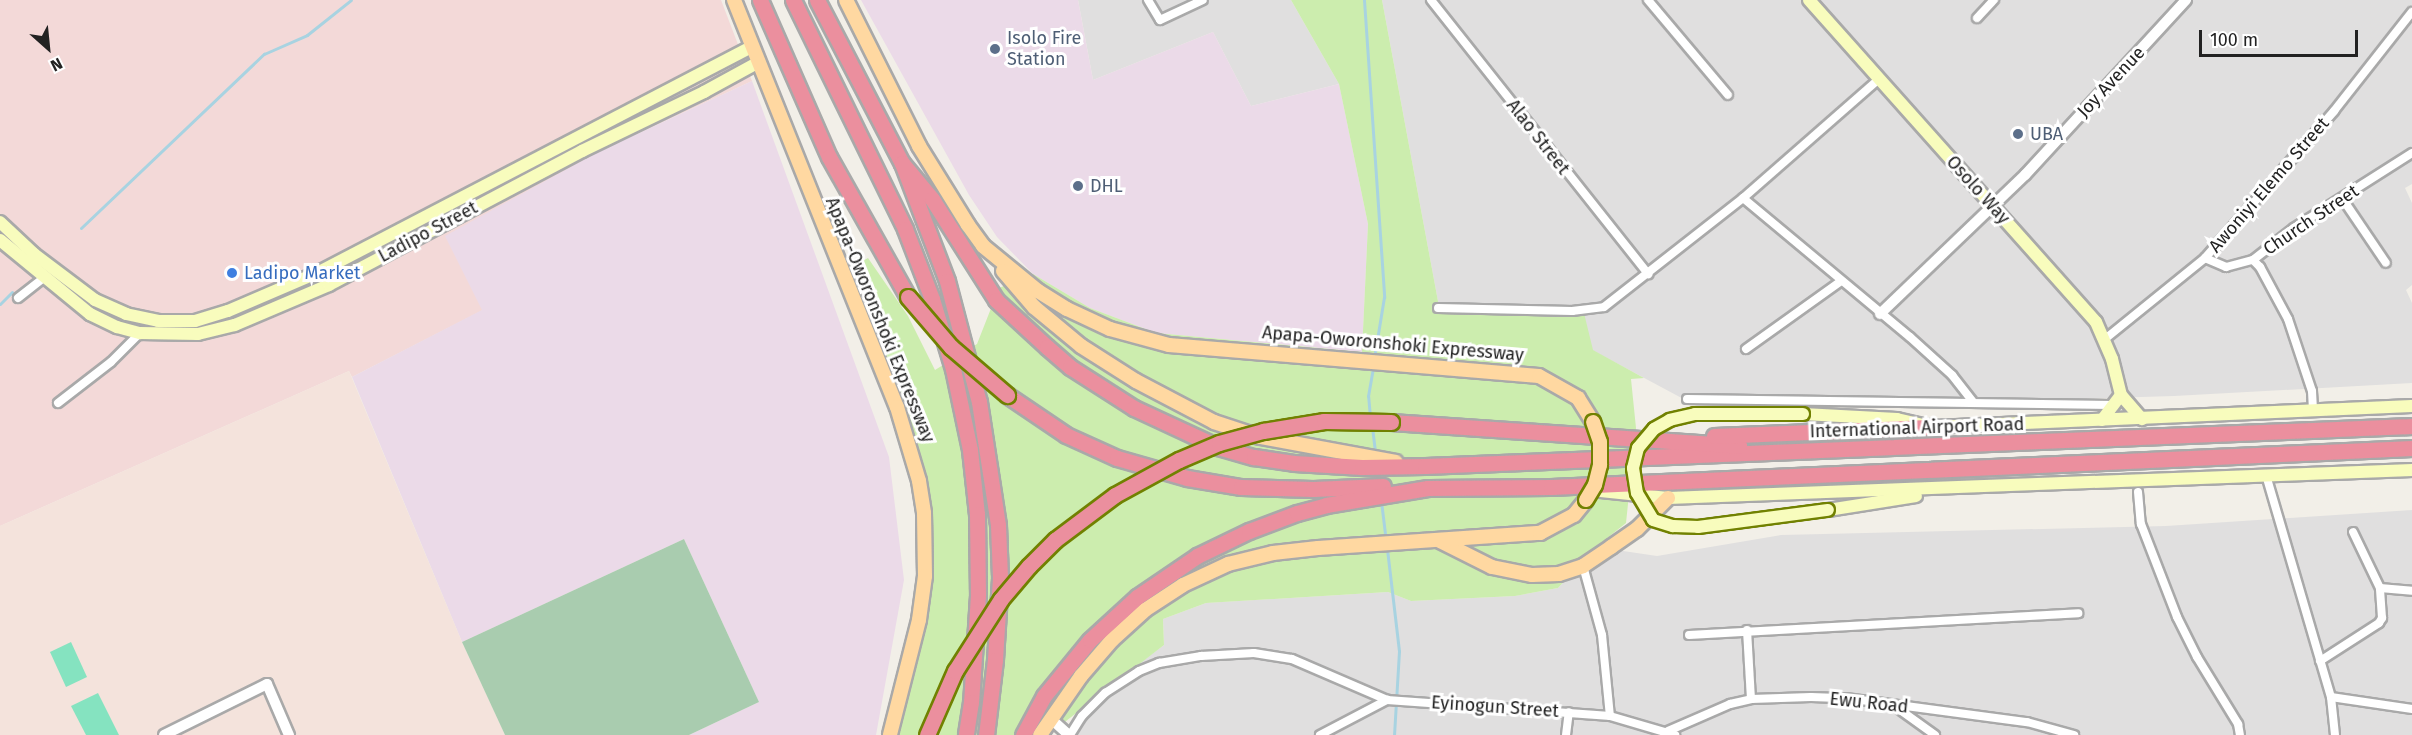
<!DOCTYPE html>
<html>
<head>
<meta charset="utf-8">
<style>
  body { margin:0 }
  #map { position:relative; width:2412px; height:735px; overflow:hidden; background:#f2efe8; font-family:"Fira Sans",sans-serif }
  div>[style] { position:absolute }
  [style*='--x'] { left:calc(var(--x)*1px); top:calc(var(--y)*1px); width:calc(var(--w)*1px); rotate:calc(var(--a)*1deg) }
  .residential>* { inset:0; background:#e0dfdf }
  .commercial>* { inset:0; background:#f3d9d8 }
  .industrial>* { inset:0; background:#ebdae8 }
  .military>* { inset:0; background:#f4e3dc }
  .grass>* { inset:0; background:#ccedae }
  .cemetery>* { inset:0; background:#a9ccaf }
  .pitch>* { inset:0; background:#85e3c0 }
  .stream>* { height:3px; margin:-1.5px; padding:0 1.5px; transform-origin:1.5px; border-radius:1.5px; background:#a8d3e1 }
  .roads { filter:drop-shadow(2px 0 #a9a9a9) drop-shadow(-2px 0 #a9a9a9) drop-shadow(0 2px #a9a9a9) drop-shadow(0 -2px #a9a9a9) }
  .minor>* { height:8px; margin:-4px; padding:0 4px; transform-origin:4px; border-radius:4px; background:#fff }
  .tertiary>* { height:10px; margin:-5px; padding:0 5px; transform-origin:5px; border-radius:5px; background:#fff }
  .secondary>* { height:12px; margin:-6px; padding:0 6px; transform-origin:6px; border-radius:6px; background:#f8fcbd }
  .primary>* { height:14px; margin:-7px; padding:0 7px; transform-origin:7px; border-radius:7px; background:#ffd8a1 }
  .motorway>* { height:15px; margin:-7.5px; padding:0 7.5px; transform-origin:7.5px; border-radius:7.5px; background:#eb8f9e }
  .bridges { filter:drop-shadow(2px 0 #718101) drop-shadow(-2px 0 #718101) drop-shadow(0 2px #718101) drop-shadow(0 -2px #718101) }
  .secondary-bridge>* { height:12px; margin:-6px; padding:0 6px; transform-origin:6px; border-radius:6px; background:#f8fcbd }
  .primary-bridge>* { height:14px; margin:-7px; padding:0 7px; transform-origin:7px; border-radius:7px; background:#ffd8a1 }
  .motorway-bridge>* { height:15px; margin:-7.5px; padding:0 7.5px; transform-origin:7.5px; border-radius:7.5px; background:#eb8f9e }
  .dots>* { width:16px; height:16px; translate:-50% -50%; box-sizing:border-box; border:3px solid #fff; border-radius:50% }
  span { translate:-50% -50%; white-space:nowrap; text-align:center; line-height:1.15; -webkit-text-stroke:6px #fff; paint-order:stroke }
  .service-label { font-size:18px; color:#4e5e75 }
  .left { translate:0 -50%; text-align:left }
  .street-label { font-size:18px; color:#222 }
  .shop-label { font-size:18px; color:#366cbe }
  .north { position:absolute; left:18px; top:18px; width:60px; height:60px; -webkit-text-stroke:4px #fff; paint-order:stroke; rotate:153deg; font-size:16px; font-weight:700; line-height:24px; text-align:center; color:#222 }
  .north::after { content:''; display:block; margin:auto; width:21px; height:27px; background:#222; clip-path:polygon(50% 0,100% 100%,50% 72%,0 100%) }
  .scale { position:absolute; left:2199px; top:30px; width:159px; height:27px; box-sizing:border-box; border:3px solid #222; border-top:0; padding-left:8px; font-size:18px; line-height:21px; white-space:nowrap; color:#222; -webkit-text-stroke:4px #fff; paint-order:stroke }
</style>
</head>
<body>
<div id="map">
  <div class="residential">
    <i style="clip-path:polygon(1078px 0,1291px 0,1339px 84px,1251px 106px,1213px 32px,1093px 80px)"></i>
    <i style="clip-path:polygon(1382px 0,2412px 0,2412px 184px,2405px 188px,2412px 203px,2412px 285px,2406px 290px,2412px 303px,2412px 383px,2174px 396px,1704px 410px,1592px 350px,1440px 312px)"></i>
    <i style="clip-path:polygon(2412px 510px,2412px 735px,1060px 735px,1086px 704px,1164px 645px,1163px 619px,1206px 603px,1388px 592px,1411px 601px,1515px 596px,1558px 588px,1596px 547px,1657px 556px,1781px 535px,2166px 526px)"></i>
  </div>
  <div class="commercial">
    <i style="clip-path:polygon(0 0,721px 0,752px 81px,598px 152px,483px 310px,352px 377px,349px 371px,0 526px)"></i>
  </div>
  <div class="industrial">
    <i style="clip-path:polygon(861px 0,1078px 0,1093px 80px,1213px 32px,1251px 106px,1339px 84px,1368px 224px,1362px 352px,1156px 333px,1090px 308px,1033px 274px,997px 237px,969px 195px)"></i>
    <i style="clip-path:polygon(752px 81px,889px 457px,904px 580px,876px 735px,689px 735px,759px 702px,684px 539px,462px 642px,352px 377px,482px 310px,445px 236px,598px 152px)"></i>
  </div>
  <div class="military">
    <i style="clip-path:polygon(349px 371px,462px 642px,505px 735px,0 735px,0 526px)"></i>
  </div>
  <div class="grass">
    <i style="clip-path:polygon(1291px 0,1382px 0,1440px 312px,1584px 313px,1593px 350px,1644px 378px,1631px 379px,1636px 428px,1626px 523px,1596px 547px,1558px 588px,1515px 596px,1411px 601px,1388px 592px,1206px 603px,1163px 619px,1164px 645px,1048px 735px,896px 735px,930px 540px,921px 458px,855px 265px,868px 258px,908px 316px,935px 370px,977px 344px,999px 288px,1033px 274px,1090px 308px,1156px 333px,1362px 352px,1368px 224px,1339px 84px)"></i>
  </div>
  <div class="cemetery">
    <i style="clip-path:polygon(684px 539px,759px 702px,689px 735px,505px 735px,462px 642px)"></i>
  </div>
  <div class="pitch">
    <i style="clip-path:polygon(71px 642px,87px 677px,66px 687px,50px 652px)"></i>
    <i style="clip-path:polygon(98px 693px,119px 735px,86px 735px,71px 706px)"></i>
  </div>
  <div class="stream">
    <i style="--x:1364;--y:0;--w:298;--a:86.1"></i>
    <i style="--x:1384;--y:297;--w:62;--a:99.3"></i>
    <i style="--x:81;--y:228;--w:253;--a:-43.6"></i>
    <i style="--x:264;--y:54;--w:47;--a:-23.8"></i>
    <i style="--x:307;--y:35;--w:56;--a:-38.5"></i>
    <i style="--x:0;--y:304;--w:17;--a:-45"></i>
    <i style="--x:1370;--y:417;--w:21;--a:-95"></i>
    <i style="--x:1368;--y:396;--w:29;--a:-80"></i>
    <i style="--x:1372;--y:427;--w:26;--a:83"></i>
    <i style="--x:1381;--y:501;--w:38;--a:83"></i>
    <i style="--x:1387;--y:549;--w:103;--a:83.3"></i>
    <i style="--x:1399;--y:651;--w:84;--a:93.4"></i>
  </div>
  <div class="roads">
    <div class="minor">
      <i style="--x:1148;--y:0;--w:23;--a:59"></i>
      <i style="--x:1160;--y:20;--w:47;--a:-24.9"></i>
      <i style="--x:1431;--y:0;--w:350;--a:51.6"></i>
      <i style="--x:1648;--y:0;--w:124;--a:49.9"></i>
      <i style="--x:1977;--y:18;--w:25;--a:-47"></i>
      <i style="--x:1743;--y:198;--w:217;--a:39.8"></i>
      <i style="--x:1910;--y:337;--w:57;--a:42.1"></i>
      <i style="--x:1952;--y:375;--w:34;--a:52"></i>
      <i style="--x:2342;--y:198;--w:78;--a:55.9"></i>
      <i style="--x:2205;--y:258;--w:23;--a:23"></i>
      <i style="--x:2226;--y:267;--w:28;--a:-15"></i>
      <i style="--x:2253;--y:260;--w:52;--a:-38"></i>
      <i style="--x:2294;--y:228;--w:140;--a:-32.4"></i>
      <i style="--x:2253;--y:260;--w:10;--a:45"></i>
      <i style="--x:2260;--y:267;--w:59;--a:61.7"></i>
      <i style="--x:2288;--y:319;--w:76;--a:71.6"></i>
      <i style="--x:2312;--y:391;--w:18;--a:87"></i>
      <i style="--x:18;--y:298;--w:33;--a:-38"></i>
      <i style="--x:1438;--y:308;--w:134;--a:1.3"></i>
      <i style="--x:1572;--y:311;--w:32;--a:-7"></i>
      <i style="--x:1604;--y:307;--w:177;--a:-38.1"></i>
      <i style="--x:1743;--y:198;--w:179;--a:-41.2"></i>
      <i style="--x:2105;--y:339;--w:129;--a:-39"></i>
      <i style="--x:2205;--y:258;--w:196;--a:-48.7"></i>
      <i style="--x:2334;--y:111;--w:126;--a:-51.8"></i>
      <i style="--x:1746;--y:349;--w:117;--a:-35.6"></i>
      <i style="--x:1687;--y:399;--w:425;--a:0.8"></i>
      <i style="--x:58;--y:403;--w:67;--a:-37.7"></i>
      <i style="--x:111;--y:362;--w:41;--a:-45"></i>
      <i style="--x:2266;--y:475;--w:231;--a:73.7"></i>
      <i style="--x:2331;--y:697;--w:38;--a:84"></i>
      <i style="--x:2138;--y:492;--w:32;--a:85"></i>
      <i style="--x:2141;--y:524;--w:100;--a:68.8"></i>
      <i style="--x:2177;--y:617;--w:45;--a:63.4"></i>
      <i style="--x:2197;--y:657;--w:79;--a:58.5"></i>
      <i style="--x:2238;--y:724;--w:11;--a:80"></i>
      <i style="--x:1583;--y:566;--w:72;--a:74.6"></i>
      <i style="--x:1602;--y:635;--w:81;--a:84.4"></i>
      <i style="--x:2380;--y:588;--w:32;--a:5"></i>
      <i style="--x:1747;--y:630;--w:69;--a:86.7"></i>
      <i style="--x:1689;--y:635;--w:390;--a:-3.2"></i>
      <i style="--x:2320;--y:661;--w:70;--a:-32.8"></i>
      <i style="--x:2379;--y:623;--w:6;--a:-59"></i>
      <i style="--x:2382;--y:618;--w:30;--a:-94"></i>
      <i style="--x:2380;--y:588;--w:62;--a:-115.7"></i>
      <i style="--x:2331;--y:697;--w:82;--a:8.4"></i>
      <i style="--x:1896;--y:707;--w:48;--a:35.7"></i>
      <i style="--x:1668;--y:731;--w:68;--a:-23.5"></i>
      <i style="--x:1730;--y:704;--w:22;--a:-13"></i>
      <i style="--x:1751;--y:699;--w:60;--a:-1.9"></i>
      <i style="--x:1811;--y:697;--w:35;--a:2"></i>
      <i style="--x:1846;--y:698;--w:183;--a:7.6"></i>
      <i style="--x:2027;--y:722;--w:49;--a:15.5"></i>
      <i style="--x:1070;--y:735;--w:22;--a:-58"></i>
      <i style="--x:1082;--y:716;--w:33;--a:-45"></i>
      <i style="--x:1105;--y:693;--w:40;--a:-32.9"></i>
      <i style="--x:1139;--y:671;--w:22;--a:-22"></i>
      <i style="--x:1159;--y:663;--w:43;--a:-9.5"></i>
      <i style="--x:1201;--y:656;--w:53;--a:-3.2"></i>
      <i style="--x:1254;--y:653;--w:38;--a:9"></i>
      <i style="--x:1292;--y:659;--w:103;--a:23.3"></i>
      <i style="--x:1320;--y:735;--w:76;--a:-27.6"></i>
      <i style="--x:1387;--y:700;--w:224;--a:4.1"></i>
      <i style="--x:1610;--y:716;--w:68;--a:16.3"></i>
      <i style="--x:1566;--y:735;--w:23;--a:-83"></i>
    </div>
    <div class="tertiary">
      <i style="--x:1880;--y:314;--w:201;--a:-43.8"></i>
      <i style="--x:2025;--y:175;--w:238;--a:-47.4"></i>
      <i style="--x:1050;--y:718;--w:25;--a:42"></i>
      <i style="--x:164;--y:735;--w:115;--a:-26.3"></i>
      <i style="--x:267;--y:684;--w:56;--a:66.7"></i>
    </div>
    <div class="secondary">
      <i style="--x:1809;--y:0;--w:431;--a:48.3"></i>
      <i style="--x:2096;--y:322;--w:40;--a:66.6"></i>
      <i style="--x:2112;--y:359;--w:37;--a:76"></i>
      <i style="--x:2121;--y:395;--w:32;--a:49"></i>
      <i style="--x:0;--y:222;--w:47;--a:43.3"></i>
      <i style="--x:34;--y:254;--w:76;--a:37"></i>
      <i style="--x:95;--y:300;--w:34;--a:24"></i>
      <i style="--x:126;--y:314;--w:33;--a:12"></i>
      <i style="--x:158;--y:321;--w:37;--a:0"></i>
      <i style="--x:195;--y:321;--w:34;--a:-17"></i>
      <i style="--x:228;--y:311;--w:99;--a:-23.2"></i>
      <i style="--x:319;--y:272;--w:487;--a:-27.5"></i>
      <i style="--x:0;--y:240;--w:117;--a:39.4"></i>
      <i style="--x:90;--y:314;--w:30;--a:26"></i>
      <i style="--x:117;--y:327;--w:24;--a:15"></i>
      <i style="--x:140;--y:333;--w:58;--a:1"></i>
      <i style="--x:198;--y:334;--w:38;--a:-14"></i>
      <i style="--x:235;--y:325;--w:102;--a:-23.1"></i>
      <i style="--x:329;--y:285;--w:286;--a:-27.9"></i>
      <i style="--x:582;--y:151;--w:136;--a:-25.8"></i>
      <i style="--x:704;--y:92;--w:63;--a:-28.6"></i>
      <i style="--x:1803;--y:414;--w:94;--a:3"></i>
      <i style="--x:1897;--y:419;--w:37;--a:13"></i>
      <i style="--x:1933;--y:427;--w:479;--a:-2.5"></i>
      <i style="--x:2102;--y:420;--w:31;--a:-53"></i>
      <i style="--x:1591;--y:490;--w:77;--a:5.9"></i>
      <i style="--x:1668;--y:498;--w:745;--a:-2.16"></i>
      <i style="--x:1828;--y:510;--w:89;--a:-9"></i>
    </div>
    <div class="primary">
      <i style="--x:734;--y:0;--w:438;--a:68.2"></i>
      <i style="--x:897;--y:407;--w:77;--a:73.4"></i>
      <i style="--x:919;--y:481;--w:32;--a:81"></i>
      <i style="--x:924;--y:513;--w:63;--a:89.1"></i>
      <i style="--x:925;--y:576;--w:44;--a:97.8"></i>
      <i style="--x:919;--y:620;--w:119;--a:104.2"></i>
      <i style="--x:846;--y:0;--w:163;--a:63.4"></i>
      <i style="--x:919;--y:146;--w:93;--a:58.2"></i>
      <i style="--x:968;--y:225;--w:26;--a:54"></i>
      <i style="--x:983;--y:246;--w:71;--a:39.3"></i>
      <i style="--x:1038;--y:291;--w:34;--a:32"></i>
      <i style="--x:1067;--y:309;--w:47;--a:24.9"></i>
      <i style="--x:1110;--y:329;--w:61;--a:15.2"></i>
      <i style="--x:1169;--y:345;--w:371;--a:4.8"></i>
      <i style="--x:1539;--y:376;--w:45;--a:29.4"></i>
      <i style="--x:1578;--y:398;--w:28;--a:58"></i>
      <i style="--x:1003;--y:271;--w:48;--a:49.3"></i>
      <i style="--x:1034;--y:307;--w:61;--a:39.7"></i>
      <i style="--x:1081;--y:346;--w:65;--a:32.5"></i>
      <i style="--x:1136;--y:381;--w:88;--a:27.7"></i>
      <i style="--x:1214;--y:422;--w:48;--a:18.1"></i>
      <i style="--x:1260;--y:437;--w:138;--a:10.4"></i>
      <i style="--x:1440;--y:541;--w:58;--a:26.6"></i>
      <i style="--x:1492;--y:567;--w:41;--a:11.3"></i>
      <i style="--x:1532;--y:575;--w:27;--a:-2"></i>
      <i style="--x:1559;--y:574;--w:25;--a:-18"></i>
      <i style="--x:1583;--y:566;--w:34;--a:-34"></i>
      <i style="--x:1611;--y:547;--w:32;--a:-35"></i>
      <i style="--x:1637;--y:529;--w:44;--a:-45"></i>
      <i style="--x:1040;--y:735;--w:72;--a:-55.2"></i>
      <i style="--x:1081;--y:676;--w:48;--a:-49.3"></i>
      <i style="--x:1112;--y:640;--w:45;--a:-42.3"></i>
      <i style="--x:1145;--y:610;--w:45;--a:-33.3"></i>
      <i style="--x:1183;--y:585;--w:50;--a:-25"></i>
      <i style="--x:1228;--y:564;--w:46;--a:-13.7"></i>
      <i style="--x:1273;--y:553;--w:45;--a:-6.3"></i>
      <i style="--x:1318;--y:548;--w:223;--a:-3.9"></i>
      <i style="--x:1540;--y:533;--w:38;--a:-28"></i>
      <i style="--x:1574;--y:515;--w:19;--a:-51"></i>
    </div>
    <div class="motorway">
      <i style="--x:760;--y:0;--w:171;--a:66.3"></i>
      <i style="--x:829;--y:157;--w:161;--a:60.6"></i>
      <i style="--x:793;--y:0;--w:255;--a:63.9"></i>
      <i style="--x:905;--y:229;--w:75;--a:68.9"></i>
      <i style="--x:932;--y:299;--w:73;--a:73.3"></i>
      <i style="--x:953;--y:369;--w:83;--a:78.1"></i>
      <i style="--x:970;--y:450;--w:64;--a:83.8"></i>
      <i style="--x:977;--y:514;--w:81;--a:89.3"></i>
      <i style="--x:978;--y:595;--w:107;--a:93.7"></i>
      <i style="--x:971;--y:702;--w:33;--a:99"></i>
      <i style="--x:817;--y:0;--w:184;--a:62.5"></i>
      <i style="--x:902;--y:163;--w:126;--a:69.1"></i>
      <i style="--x:947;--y:281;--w:125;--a:75.2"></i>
      <i style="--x:979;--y:402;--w:124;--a:81.2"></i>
      <i style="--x:998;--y:525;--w:53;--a:87.8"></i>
      <i style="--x:1000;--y:578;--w:82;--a:93.5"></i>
      <i style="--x:995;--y:660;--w:76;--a:96.8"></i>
      <i style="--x:902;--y:163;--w:47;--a:50.2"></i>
      <i style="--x:932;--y:199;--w:120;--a:57.6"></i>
      <i style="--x:996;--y:300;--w:69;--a:42.7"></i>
      <i style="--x:1047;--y:347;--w:30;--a:41"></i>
      <i style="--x:1070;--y:367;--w:76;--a:32.6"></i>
      <i style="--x:1134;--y:408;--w:93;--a:24.9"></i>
      <i style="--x:1218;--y:447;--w:37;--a:16"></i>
      <i style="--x:1254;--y:457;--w:40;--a:8.5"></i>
      <i style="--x:1294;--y:463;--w:68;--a:3.4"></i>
      <i style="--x:1362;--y:467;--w:63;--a:-0.9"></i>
      <i style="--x:1425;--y:466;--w:988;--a:-2.32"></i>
      <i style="--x:1007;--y:395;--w:71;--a:34.1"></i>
      <i style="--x:1066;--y:435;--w:56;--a:24.3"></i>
      <i style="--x:1117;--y:458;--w:73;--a:15.9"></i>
      <i style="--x:1187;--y:478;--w:55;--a:9.5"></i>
      <i style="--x:1241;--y:487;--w:72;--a:1.6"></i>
      <i style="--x:1313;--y:489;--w:70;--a:-2.5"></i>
      <i style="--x:1391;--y:422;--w:349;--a:3.9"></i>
      <i style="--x:1714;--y:436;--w:219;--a:-2.4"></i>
      <i style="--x:1023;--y:735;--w:44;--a:-61.7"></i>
      <i style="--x:1044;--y:696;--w:72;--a:-50.6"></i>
      <i style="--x:1090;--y:640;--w:64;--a:-42.5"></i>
      <i style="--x:1137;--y:597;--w:73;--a:-34.3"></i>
      <i style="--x:1197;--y:556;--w:58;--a:-25.7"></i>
      <i style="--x:1249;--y:531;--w:51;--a:-20.6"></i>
      <i style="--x:1297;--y:513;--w:30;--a:-15"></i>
      <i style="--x:1326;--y:505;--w:103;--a:-9.5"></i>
      <i style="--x:1428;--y:488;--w:123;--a:-0.5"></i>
      <i style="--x:1551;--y:487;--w:862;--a:-2.59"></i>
    </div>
  </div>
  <div class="bridges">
    <div class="secondary-bridge">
      <i style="--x:1803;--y:414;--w:108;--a:180"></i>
      <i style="--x:1695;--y:414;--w:26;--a:167"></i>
      <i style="--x:1670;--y:420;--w:18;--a:151"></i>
      <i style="--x:1654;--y:429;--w:25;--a:130"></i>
      <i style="--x:1638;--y:448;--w:21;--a:104"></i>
      <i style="--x:1633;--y:468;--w:25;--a:81"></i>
      <i style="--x:1637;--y:493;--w:31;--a:59"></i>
      <i style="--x:1653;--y:520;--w:21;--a:17"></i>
      <i style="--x:1673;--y:526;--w:25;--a:2"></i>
      <i style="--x:1698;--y:527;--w:131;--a:-7.5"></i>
    </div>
    <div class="primary-bridge">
      <i style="--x:1586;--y:500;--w:17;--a:-59"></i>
      <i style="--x:1595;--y:485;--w:21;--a:-76"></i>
      <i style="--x:1600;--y:465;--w:23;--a:-90"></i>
      <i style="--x:1600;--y:442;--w:21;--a:-109"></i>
    </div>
    <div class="motorway-bridge">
      <i style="--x:908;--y:297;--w:66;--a:49.3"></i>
      <i style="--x:951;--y:347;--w:74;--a:40.6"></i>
      <i style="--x:927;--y:735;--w:70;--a:-66.4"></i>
      <i style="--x:955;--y:671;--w:85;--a:-57.4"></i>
      <i style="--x:1001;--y:599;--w:43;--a:-49.7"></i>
      <i style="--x:1029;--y:566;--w:37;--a:-45"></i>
      <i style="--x:1055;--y:540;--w:75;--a:-36.9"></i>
      <i style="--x:1115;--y:495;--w:73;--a:-28.7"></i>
      <i style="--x:1179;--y:460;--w:43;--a:-23"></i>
      <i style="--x:1219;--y:443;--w:46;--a:-15.3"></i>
      <i style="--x:1263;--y:431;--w:62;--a:-9.3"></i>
      <i style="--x:1324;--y:421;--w:67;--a:0.9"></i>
    </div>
  </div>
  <div class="dots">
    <i style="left:995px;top:49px;background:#5c6f8a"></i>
    <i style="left:2018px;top:134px;background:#5c6f8a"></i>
    <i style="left:1078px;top:186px;background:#5c6f8a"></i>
    <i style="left:232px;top:273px;background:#3f7fe0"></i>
  </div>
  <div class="service-label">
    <span class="left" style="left:1007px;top:49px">Isolo Fire<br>Station</span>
    <span class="left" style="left:2030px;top:134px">UBA</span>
    <span class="left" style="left:1090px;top:186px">DHL</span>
  </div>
  <div class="street-label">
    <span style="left:2111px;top:82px;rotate:-47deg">Joy Avenue</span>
    <span style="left:1538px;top:137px;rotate:52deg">Alao Street</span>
    <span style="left:2269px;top:185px;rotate:-49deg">Awoniyi Elemo Street</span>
    <span style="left:1978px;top:190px;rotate:48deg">Osolo Way</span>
    <span style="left:2311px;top:220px;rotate:-34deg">Church Street</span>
    <span style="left:428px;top:232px;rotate:-28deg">Ladipo Street</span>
    <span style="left:880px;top:320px;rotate:68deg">Apapa-Oworonshoki Expressway</span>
    <span style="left:1393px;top:344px;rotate:5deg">Apapa-Oworonshoki Expressway</span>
    <span style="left:1917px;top:428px;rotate:-2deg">International Airport Road</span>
    <span style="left:1869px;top:703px;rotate:6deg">Ewu Road</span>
    <span style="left:1495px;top:707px;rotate:4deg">Eyinogun Street</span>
  </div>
  <div class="shop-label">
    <span class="left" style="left:244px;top:273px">Ladipo Market</span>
  </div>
  <div class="north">N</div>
  <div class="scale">100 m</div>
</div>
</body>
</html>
